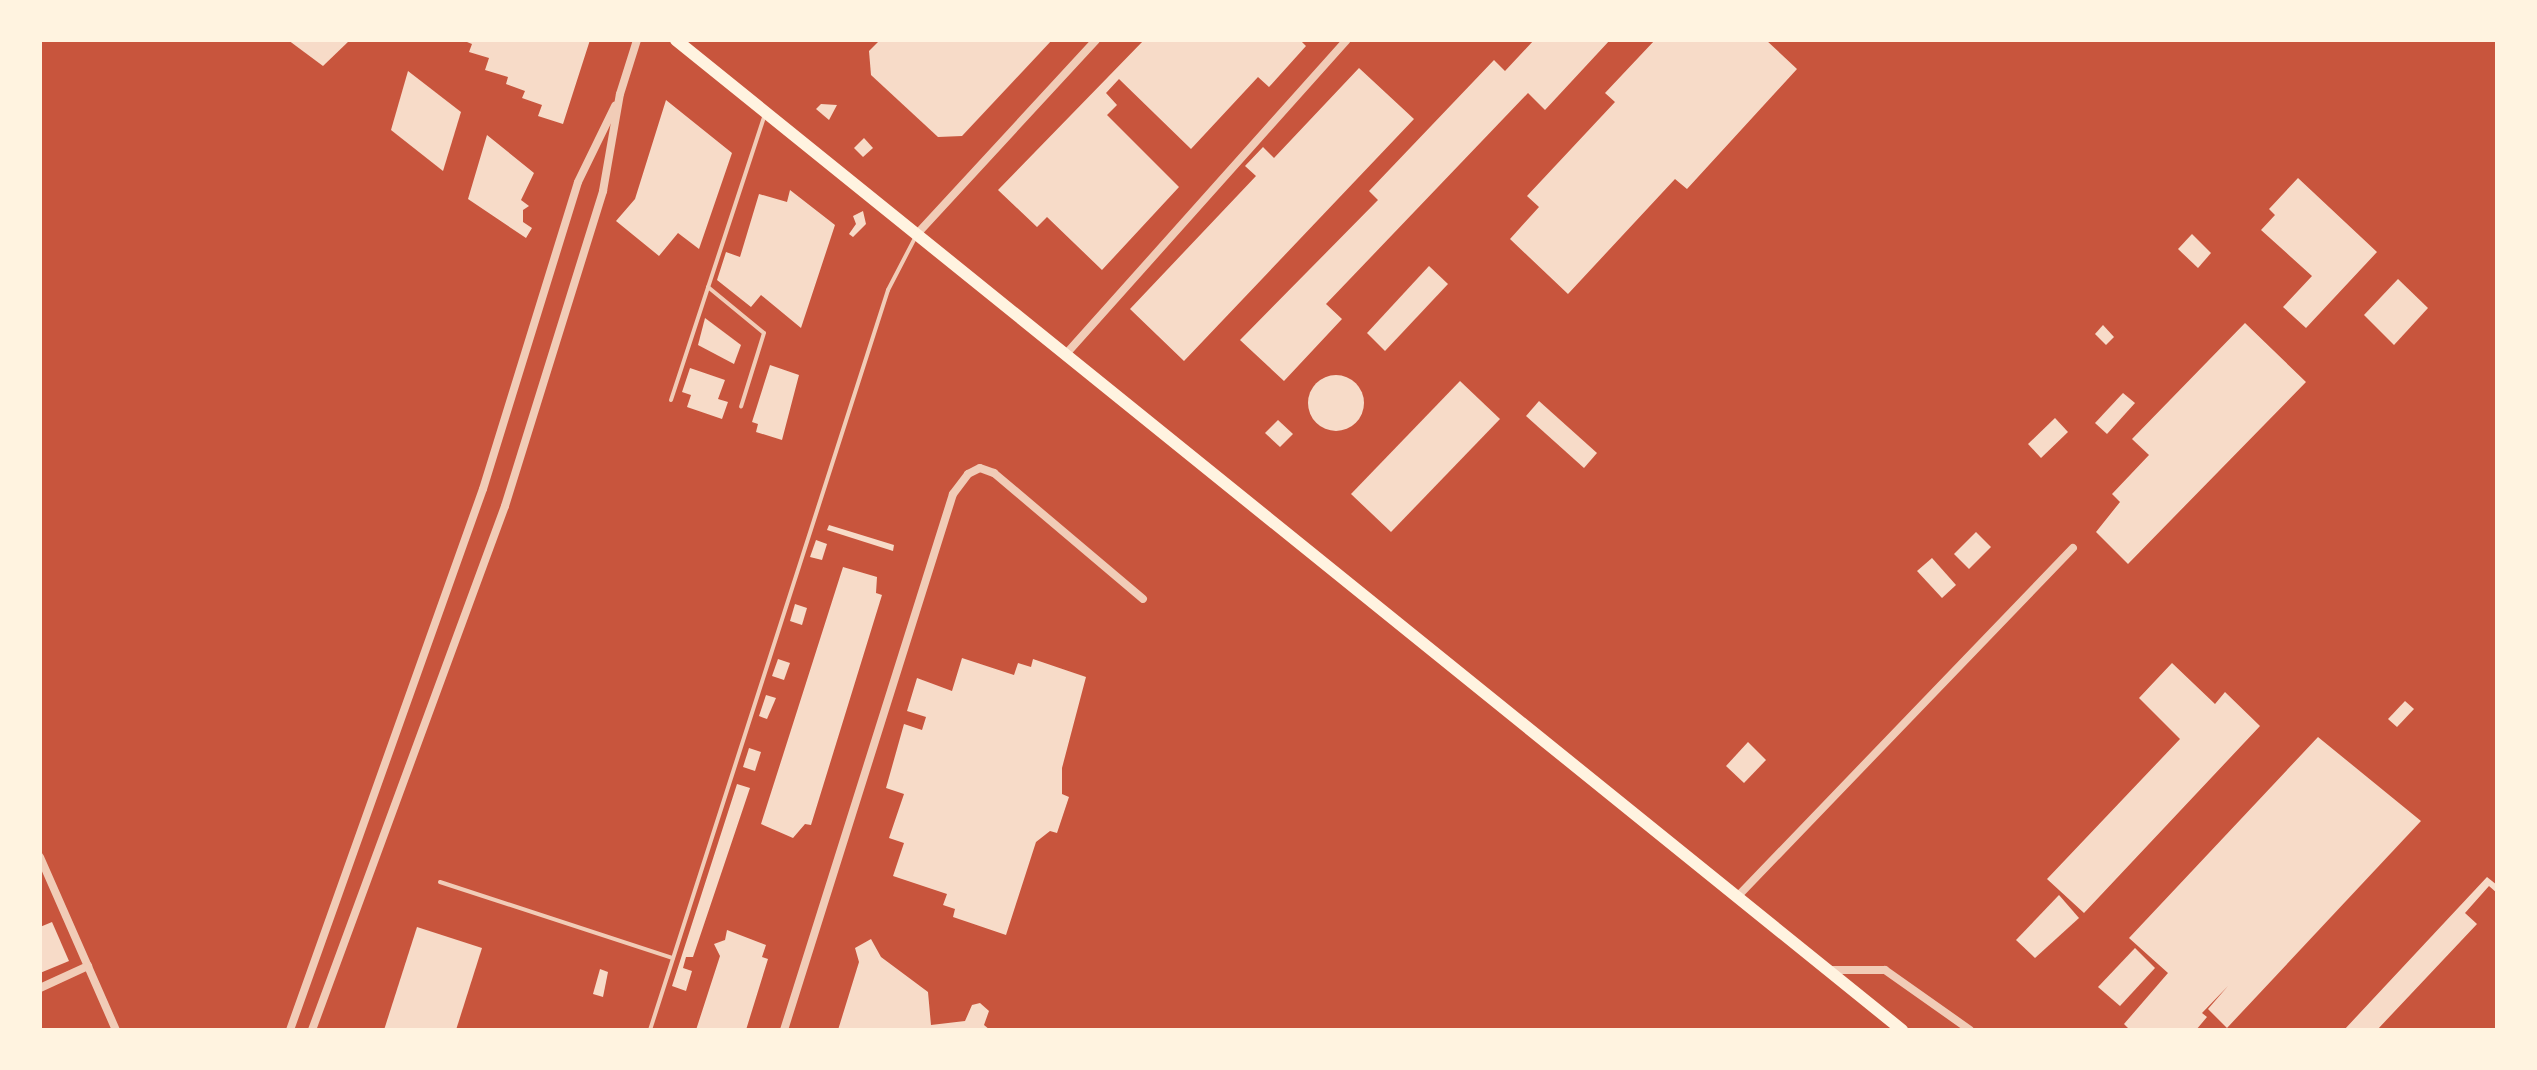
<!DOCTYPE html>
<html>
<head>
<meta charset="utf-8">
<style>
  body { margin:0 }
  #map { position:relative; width:2537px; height:1070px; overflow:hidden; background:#c8553d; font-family:"Golos Text",sans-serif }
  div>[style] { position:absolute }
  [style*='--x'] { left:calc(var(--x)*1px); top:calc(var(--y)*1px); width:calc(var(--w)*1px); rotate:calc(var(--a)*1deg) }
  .building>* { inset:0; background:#f7dbc8 }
  .round { border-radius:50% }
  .service>* { height:4px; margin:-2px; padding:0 2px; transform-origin:2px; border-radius:2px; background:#f1ccb7 }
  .minor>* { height:8px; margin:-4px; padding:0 4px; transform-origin:4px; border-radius:4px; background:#f1ccb7 }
  .secondary>* { height:12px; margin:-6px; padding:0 6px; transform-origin:6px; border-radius:6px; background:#fff3e0 }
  span { translate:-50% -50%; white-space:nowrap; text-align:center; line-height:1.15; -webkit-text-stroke:8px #fff3e0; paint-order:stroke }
  .frame { position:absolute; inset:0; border:42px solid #fff3e0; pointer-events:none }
</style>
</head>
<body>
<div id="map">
  <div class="building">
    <i style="clip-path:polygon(288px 40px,350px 40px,323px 66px)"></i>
    <i style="clip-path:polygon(462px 40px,590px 40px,563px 124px,538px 116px,542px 105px,522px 98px,525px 91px,506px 84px,508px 77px,485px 70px,489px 58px,469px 52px,472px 44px)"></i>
    <i style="clip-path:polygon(880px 40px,1052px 40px,962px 136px,938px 137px,871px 75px,869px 51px)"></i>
    <i style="clip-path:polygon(1144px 40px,1300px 40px,1306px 46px,1269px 87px,1258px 77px,1191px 149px,1119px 79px,1106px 93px,1117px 105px,1107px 115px,1179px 187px,1102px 270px,1047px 217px,1037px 227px,998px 190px)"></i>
    <i style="clip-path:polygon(1534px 40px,1610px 40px,1545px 110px,1528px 93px,1326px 304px,1342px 319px,1284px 381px,1240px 340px,1378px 200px,1369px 191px,1494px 60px,1505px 71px)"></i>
    <i style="clip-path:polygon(1655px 40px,1766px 40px,1797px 69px,1687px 189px,1675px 179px,1568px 294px,1510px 239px,1539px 207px,1527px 196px,1615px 102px,1605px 93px)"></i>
    <i style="clip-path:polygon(1359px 68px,1414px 119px,1184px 361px,1130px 309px,1256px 176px,1245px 166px,1263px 147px,1274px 158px)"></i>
    <i style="clip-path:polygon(408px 71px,461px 112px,443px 171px,391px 130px)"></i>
    <i style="clip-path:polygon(666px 100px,732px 153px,699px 249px,678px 233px,659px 256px,616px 221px,635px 199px)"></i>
    <i style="clip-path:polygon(821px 104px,837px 105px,829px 120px,816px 109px)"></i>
    <i style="clip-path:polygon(487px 135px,534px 173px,521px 200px,529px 206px,523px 210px,523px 222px,532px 228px,526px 238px,468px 199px)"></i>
    <i style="clip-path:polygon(864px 138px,873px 148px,863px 157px,854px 148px)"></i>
    <i style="clip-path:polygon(2298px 178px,2377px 252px,2306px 328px,2283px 307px,2312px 276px,2261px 230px,2275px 215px,2269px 209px)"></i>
    <i style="clip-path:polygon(790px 190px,835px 225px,801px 328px,761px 295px,751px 307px,717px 280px,726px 252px,740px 257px,759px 194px,787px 202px)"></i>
    <i style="clip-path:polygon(863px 211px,866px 224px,853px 237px,849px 234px,856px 224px,853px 216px)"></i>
    <i style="clip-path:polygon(2192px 234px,2211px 253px,2198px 268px,2178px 249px)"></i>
    <i style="clip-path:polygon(1429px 266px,1448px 284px,1385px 351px,1367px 333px)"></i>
    <i style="clip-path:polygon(2398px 279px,2428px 308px,2394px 345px,2364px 315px)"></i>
    <i style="clip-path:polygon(705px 318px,741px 345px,734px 364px,698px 345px)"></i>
    <i style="clip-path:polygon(2245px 323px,2306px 382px,2128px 564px,2096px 532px,2120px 502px,2112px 494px,2149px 455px,2132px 439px)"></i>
    <i style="clip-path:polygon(2103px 325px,2114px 337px,2106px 345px,2095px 334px)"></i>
    <i style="clip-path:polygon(770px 365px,799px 375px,782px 440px,756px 432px,758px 424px,752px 422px)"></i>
    <i style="clip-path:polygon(690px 368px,725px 380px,718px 399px,728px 402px,722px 419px,687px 407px,691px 395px,682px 392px)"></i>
    <i class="round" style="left:1308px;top:375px;width:56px;height:56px"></i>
    <i style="clip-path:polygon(1460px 381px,1500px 419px,1391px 532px,1351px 494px)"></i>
    <i style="clip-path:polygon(2123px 393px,2135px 403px,2107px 434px,2095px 423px)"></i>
    <i style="clip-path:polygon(1539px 401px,1597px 453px,1584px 468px,1526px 416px)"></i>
    <i style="clip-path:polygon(2055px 418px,2068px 432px,2041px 458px,2028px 444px)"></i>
    <i style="clip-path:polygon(1278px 420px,1293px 434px,1280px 447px,1265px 433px)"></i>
    <i style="clip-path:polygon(829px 525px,894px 545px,893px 551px,827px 530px)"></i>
    <i style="clip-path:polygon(1976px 532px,1991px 547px,1969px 569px,1954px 554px)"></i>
    <i style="clip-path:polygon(816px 540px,827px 544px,822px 560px,810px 557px)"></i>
    <i style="clip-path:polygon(1932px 558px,1956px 585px,1942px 598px,1917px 571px)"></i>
    <i style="clip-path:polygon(843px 567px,877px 577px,876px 593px,882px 595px,811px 825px,805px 824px,793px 838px,761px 824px)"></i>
    <i style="clip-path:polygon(795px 604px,807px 608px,802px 625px,790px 621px)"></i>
    <i style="clip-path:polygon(962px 658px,1014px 675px,1018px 663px,1031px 667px,1033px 659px,1086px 677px,1062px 768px,1062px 794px,1069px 797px,1057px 833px,1050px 831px,1036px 842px,1006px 935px,953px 917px,955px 909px,943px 905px,947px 894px,893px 876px,904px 843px,889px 838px,904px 794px,886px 788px,904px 724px,922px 730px,926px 717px,907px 711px,917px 678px,952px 691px)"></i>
    <i style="clip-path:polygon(778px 659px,790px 663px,784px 680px,772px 676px)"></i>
    <i style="clip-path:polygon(2172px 663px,2215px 704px,2225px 692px,2260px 726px,2084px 913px,2047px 879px,2180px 739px,2139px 698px)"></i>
    <i style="clip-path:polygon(766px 695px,776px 698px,767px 719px,759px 716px)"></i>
    <i style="clip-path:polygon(2405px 701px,2414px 709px,2397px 727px,2388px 719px)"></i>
    <i style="clip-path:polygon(2318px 737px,2421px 821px,2227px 1028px,2208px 1009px,2228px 986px,2202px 1013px,2207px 1017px,2196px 1030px,2130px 1030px,2124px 1024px,2168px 973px,2129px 938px)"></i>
    <i style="clip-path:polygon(1748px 742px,1766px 760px,1744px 783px,1726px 766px)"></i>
    <i style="clip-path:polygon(749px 748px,761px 752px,755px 771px,743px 767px)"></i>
    <i style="clip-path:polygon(737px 784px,750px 788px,693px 957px,686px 957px,683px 968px,692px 971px,686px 991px,672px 986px)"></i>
    <i style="clip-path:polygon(2487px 877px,2497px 885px,2497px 893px,2489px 886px,2465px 913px,2477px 924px,2377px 1030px,2344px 1030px)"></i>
    <i style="clip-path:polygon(2059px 895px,2079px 918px,2035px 958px,2016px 940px)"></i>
    <i style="clip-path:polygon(52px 922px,69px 961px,40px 973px,40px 927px)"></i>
    <i style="clip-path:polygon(417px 927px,482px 948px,456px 1030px,384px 1030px)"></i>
    <i style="clip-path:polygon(727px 930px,766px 945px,762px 957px,768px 959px,746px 1030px,696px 1030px,720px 956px,714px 944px,725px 940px)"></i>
    <i style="clip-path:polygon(871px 939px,881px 957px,928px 992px,931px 1025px,965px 1021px,972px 1005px,980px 1003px,989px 1011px,984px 1025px,990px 1030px,838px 1030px,859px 962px,855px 948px)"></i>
    <i style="clip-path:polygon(2135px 948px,2155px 968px,2120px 1006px,2098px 987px)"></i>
    <i style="clip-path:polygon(600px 969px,608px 972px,603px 997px,593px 994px)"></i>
  </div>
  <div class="service">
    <i style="--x:708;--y:287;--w:72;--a:39.4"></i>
    <i style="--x:764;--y:333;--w:77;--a:107.3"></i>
    <i style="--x:671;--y:400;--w:301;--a:-71.8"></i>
    <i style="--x:440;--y:882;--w:245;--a:18.1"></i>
    <i style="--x:650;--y:1030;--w:777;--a:-72.17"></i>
    <i style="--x:888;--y:290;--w:61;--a:-62.6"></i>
  </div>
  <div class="minor">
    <i style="--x:917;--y:234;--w:264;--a:-47.3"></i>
    <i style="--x:1066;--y:354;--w:421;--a:-48.2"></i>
    <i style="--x:40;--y:857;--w:189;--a:66.3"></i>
    <i style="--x:1738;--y:896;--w:483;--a:-46.1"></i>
    <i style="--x:1830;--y:970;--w:55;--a:0"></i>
    <i style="--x:1885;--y:970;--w:104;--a:35.2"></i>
    <i style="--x:40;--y:988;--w:53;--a:-24.6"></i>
    <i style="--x:290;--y:1030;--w:574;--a:-70.37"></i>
    <i style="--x:483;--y:489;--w:321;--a:-72.8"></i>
    <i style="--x:578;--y:182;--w:85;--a:-64"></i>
    <i style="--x:312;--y:1030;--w:558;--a:-69.78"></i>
    <i style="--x:505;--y:506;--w:330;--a:-72.7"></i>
    <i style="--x:603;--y:191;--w:98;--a:-80.1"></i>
    <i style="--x:620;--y:94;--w:57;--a:-72.5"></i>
    <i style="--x:784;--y:1030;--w:562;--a:-72.5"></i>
    <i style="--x:953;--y:494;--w:25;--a:-53"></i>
    <i style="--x:968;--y:474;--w:13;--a:-27"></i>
    <i style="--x:980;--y:468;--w:15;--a:20"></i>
    <i style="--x:994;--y:473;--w:195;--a:40.2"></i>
  </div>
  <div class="secondary">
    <i style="--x:676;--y:40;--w:1576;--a:38.92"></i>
  </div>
  <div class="frame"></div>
</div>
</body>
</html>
